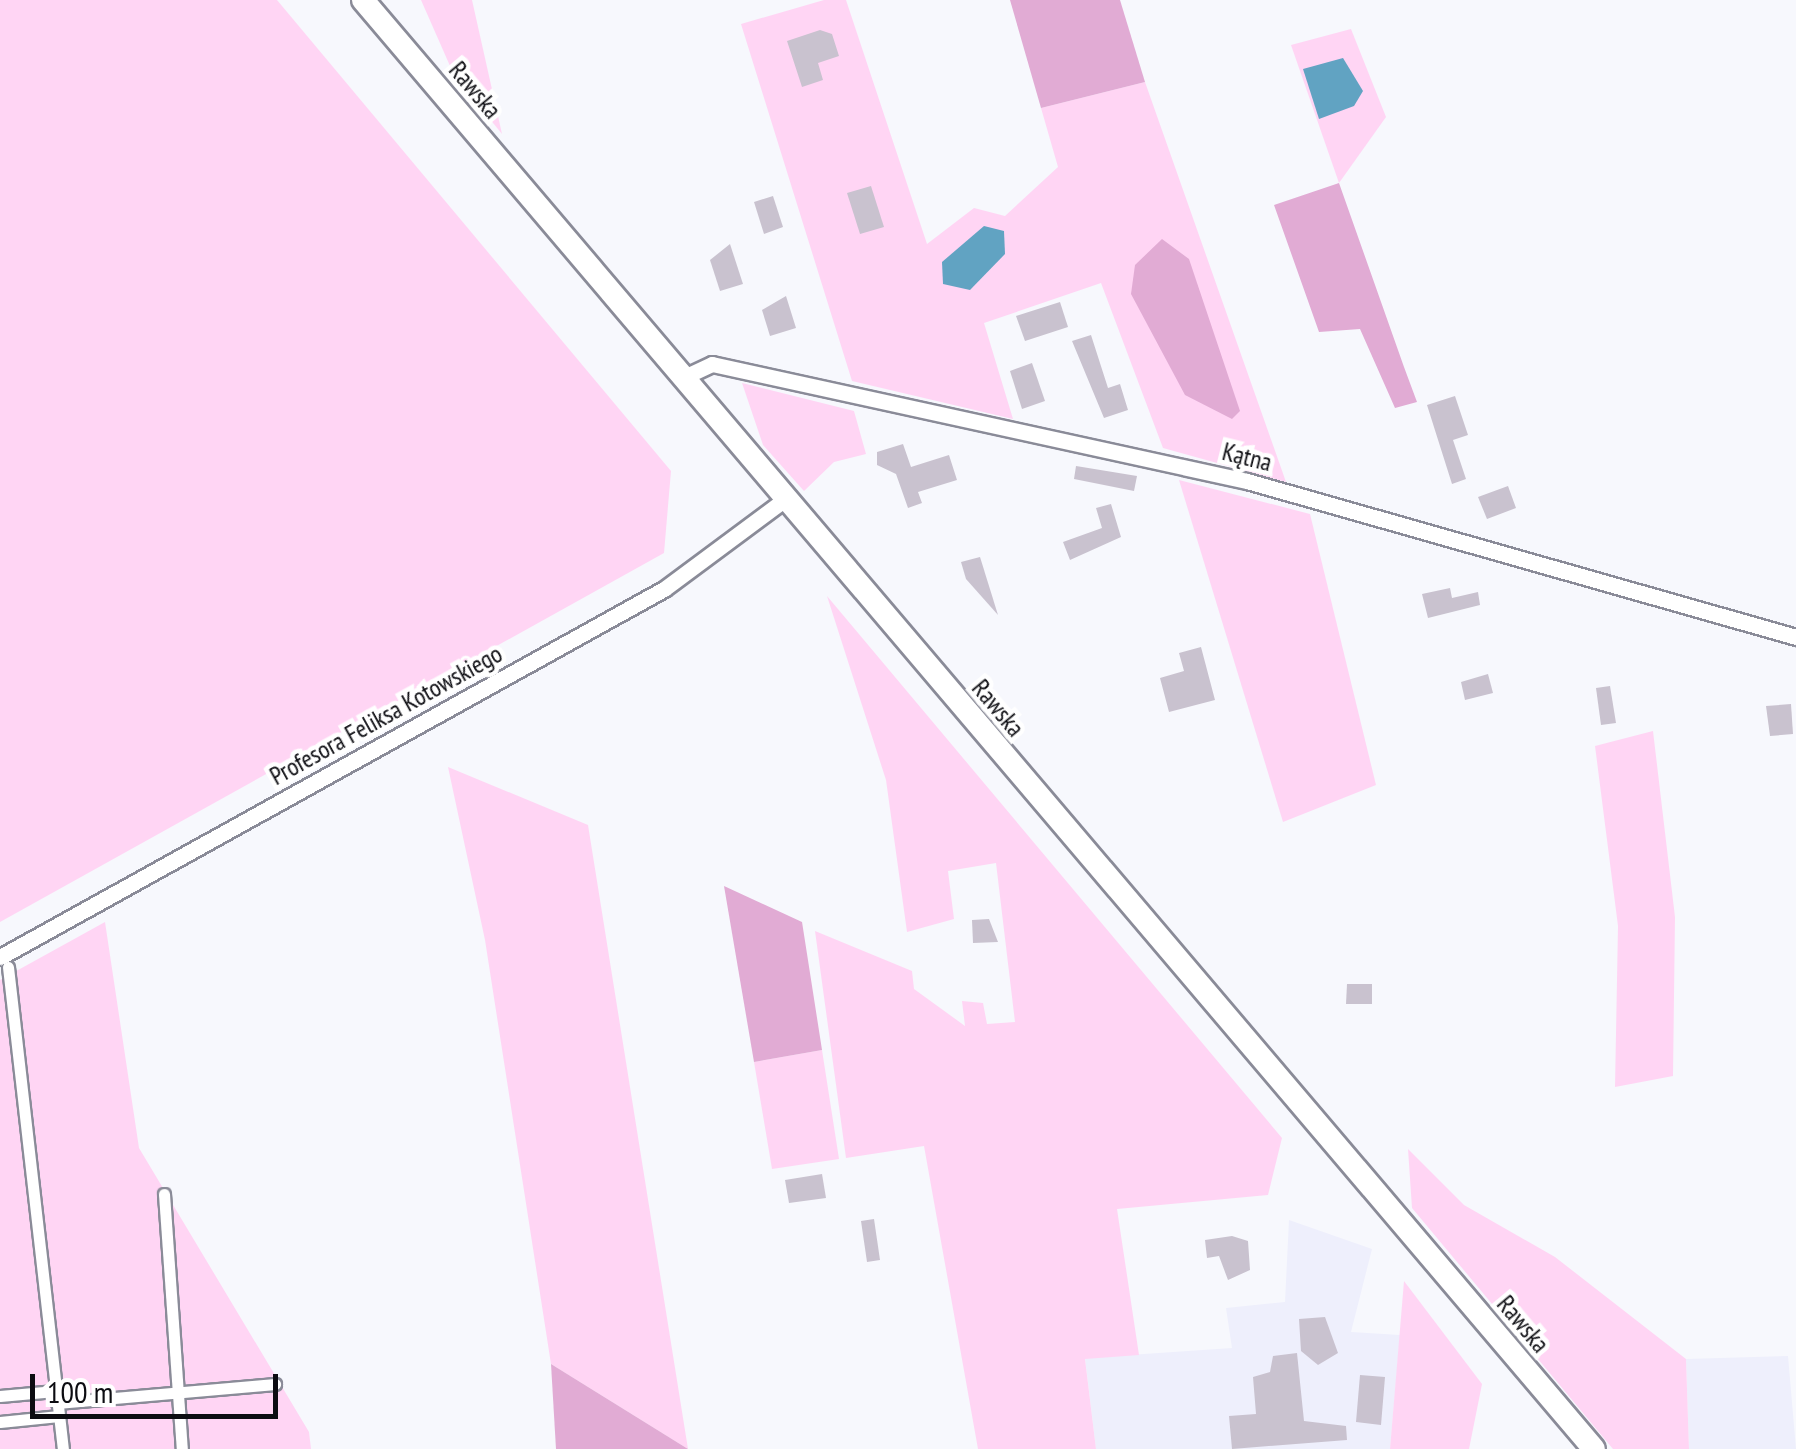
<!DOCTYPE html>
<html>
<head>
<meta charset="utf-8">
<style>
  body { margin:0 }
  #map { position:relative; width:1796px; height:1449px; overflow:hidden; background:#f7f8fd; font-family:"PT Sans Narrow",sans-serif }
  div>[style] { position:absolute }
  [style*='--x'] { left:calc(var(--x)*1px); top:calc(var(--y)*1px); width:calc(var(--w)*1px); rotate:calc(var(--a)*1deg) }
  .built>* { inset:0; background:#eeeffc }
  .green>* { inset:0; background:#ffd5f4 }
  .forest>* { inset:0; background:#e1abd4 }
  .water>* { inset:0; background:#61a3c2 }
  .building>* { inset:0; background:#c9c2cf }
  .roads { filter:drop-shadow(2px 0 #8a8b98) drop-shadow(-2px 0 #8a8b98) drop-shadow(0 2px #8a8b98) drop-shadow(0 -2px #8a8b98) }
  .pedestrian>* { height:11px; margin:-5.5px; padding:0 5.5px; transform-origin:5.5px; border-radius:5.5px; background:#fff }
  .minor>* { height:15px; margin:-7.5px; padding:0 7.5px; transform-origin:7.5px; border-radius:7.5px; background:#fff }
  .secondary>* { height:22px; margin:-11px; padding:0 11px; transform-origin:11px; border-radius:11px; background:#fff }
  span { translate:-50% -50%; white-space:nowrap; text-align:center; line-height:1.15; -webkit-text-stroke:9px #fff; paint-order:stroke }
  .street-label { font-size:25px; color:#0c0c11 }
  .scale { position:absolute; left:30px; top:1374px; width:248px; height:45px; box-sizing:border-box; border:5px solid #0c0c11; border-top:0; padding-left:12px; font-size:30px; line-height:35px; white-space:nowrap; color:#0c0c11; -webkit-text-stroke:8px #fff; paint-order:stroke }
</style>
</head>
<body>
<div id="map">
  <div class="built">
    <i style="clip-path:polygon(1289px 1220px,1372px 1249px,1351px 1332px,1400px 1335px,1390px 1449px,1096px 1449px,1085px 1358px,1232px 1348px,1226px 1308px,1285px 1302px)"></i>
    <i style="clip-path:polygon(1788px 1356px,1796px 1449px,1689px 1449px,1686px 1359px)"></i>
  </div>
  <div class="green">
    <i style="clip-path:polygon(0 0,277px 0,671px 471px,664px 553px,0 922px)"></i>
    <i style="clip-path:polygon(421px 0,472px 0,502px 134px,454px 75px)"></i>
    <i style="clip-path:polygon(824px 0,846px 0,927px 244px,974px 208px,1005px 216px,1058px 167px,1041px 108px,1145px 82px,1286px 482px,1163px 448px,1101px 283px,984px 323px,1013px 419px,852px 381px,741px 24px)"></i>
    <i style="clip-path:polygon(1351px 29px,1386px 117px,1339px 183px,1291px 45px)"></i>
    <i style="clip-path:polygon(742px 383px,854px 411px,866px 454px,834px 462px,804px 491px,763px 445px)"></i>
    <i style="clip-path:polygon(1179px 480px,1310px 514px,1376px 785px,1283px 822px)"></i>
    <i style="clip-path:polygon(827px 596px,1282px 1138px,1268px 1195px,1117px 1209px,1139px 1355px,1085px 1359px,1096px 1449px,978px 1449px,924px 1146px,846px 1158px,815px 931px,912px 971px,914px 989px,965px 1026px,962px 1001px,983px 1003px,987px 1024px,1015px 1022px,996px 863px,948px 871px,954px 919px,907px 932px,886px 780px)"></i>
    <i style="clip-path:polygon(1653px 731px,1675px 917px,1673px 1076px,1615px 1087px,1618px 926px,1595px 746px)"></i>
    <i style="clip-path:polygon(448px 767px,588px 825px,688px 1449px,551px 1364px,485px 940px)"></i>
    <i style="clip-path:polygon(105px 922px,139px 1148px,309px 1432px,311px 1449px,0 1449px,0 980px)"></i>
    <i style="clip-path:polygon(822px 1050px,839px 1159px,772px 1169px,754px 1062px)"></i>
    <i style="clip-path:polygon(1408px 1149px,1464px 1205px,1555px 1257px,1686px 1359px,1689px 1449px,1613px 1449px,1412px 1208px)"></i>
    <i style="clip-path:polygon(1404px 1281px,1482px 1384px,1469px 1449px,1390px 1449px)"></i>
  </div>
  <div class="forest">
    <i style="clip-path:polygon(1010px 0,1120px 0,1145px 82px,1041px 108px)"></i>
    <i style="clip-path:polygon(1339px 183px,1404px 367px,1417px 402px,1395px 408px,1360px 329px,1319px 332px,1274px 205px)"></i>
    <i style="clip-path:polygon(1162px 239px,1189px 259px,1240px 411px,1232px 419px,1185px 395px,1131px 294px,1135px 265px)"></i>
    <i style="clip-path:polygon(724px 886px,802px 922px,822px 1050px,754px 1062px)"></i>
    <i style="clip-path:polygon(551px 1364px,688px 1449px,556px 1449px)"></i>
  </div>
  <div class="water">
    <i style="clip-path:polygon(1343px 58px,1363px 91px,1354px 106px,1319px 119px,1303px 69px)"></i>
    <i style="clip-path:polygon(984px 226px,1004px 231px,1005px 254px,970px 290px,943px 284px,942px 262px)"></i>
  </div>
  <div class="building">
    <i style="clip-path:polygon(820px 30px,832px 34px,839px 56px,818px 63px,823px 80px,802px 87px,787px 41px)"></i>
    <i style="clip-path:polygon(871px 186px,884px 227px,860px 234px,847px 193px)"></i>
    <i style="clip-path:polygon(773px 196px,783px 227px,764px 234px,754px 202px)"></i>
    <i style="clip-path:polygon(730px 244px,743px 284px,720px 291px,710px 260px)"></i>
    <i style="clip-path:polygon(786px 296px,796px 328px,770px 336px,762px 310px)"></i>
    <i style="clip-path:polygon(1060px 302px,1068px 327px,1025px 341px,1016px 316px)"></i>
    <i style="clip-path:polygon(1091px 335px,1108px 388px,1120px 384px,1128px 410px,1104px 418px,1072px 341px)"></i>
    <i style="clip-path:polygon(1032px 363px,1045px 401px,1022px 409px,1010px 371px)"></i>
    <i style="clip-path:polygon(1455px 396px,1468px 435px,1453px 440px,1466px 479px,1452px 484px,1427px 405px)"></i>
    <i style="clip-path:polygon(903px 444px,911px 467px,949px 455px,957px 480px,918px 492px,922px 503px,908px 508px,896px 474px,877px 465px,877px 452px)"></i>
    <i style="clip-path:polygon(1076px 466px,1137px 476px,1134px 491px,1074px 479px)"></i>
    <i style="clip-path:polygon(1508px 486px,1516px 508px,1487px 519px,1478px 497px)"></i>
    <i style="clip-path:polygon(1111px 504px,1121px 537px,1070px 560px,1063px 542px,1102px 528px,1096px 508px)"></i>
    <i style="clip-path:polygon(980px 557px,998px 615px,966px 579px,961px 562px)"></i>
    <i style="clip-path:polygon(1450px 588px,1452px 598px,1478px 592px,1480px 605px,1428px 618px,1422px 594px)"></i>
    <i style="clip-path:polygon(1201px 647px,1215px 700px,1169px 712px,1160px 678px,1184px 671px,1179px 653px)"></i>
    <i style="clip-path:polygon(1488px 674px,1493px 693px,1465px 700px,1461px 682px)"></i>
    <i style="clip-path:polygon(1610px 686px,1616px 723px,1601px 725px,1596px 688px)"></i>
    <i style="clip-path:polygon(1791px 704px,1793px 734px,1770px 736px,1766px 706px)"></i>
    <i style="clip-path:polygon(989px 919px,998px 942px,973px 943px,972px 920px)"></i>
    <i style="clip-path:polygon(1347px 984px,1372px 984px,1372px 1004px,1346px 1004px)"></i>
    <i style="clip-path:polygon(822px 1174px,826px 1198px,789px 1203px,785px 1180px)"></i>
    <i style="clip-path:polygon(874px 1219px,880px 1260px,867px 1262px,861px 1221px)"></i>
    <i style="clip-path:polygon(1232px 1236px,1248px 1241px,1250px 1270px,1228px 1280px,1219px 1256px,1207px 1258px,1205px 1240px)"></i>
    <i style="clip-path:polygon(1325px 1317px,1338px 1353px,1318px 1365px,1301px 1351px,1299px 1319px)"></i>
    <i style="clip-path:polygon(1297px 1353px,1304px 1421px,1346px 1426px,1347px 1440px,1232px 1449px,1229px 1416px,1256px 1414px,1253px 1377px,1270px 1372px,1273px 1356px)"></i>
    <i style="clip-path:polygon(1360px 1375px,1385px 1377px,1381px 1425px,1356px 1422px)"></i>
  </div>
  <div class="roads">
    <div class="pedestrian">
      <i style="--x:8;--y:967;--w:485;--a:83.5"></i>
      <i style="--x:164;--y:1194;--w:256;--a:86"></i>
      <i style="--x:0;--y:1396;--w:55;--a:-5.2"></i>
      <i style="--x:57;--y:1403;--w:219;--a:-5"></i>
      <i style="--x:0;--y:1422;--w:59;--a:-5.8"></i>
    </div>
    <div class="minor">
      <i style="--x:682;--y:378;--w:33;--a:-25"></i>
      <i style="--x:712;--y:364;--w:548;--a:12.34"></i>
      <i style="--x:1247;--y:481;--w:571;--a:15.86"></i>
      <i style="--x:0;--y:957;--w:759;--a:-29"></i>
      <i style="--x:664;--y:589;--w:151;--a:-36.6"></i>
    </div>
    <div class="secondary">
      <i style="--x:363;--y:0;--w:1901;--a:49.65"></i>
    </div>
  </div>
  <div class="street-label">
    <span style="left:475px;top:90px;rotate:50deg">Rawska</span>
    <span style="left:1247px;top:457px;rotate:14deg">Kątna</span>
    <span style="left:998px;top:708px;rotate:50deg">Rawska</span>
    <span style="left:386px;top:715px;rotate:-29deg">Profesora Feliksa Kotowskiego</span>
    <span style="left:1523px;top:1324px;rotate:50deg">Rawska</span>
  </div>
  <div class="scale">100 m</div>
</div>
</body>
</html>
